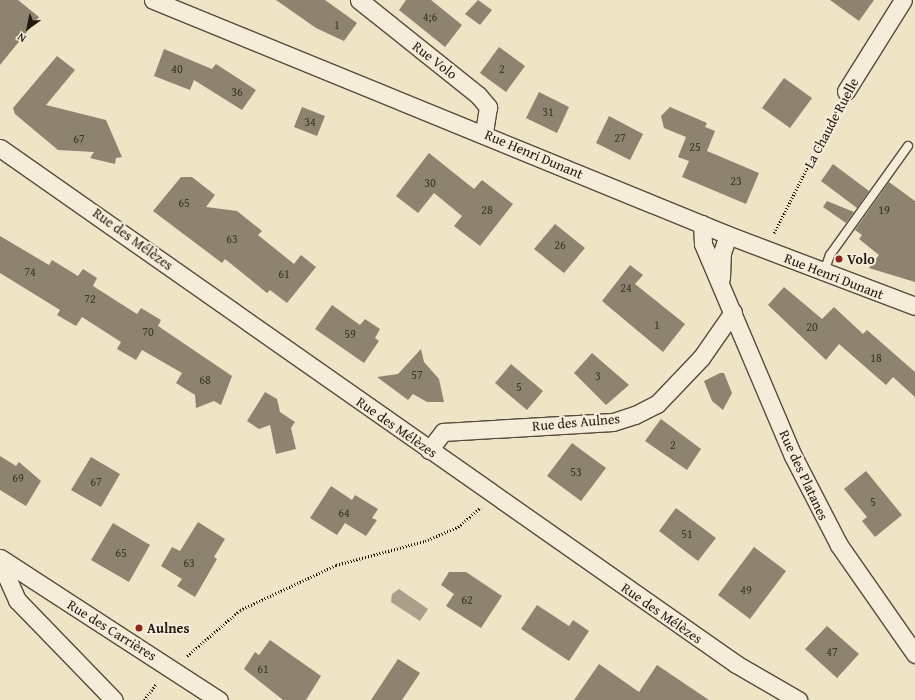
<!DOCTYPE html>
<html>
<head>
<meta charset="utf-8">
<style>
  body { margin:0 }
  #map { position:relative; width:915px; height:700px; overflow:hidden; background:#efe4c6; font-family:"Gentium Book Plus",serif }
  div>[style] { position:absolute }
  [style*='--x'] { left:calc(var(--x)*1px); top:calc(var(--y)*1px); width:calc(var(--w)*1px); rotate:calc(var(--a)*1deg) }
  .water>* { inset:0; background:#aa9f88 }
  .building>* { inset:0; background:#8d836f }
  .path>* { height:2.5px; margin-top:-1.25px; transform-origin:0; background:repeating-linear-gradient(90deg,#231a10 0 1px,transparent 0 3px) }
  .roads { filter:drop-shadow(1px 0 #564c3e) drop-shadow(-1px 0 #564c3e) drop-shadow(0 1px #564c3e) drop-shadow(0 -1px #564c3e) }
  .lane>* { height:8px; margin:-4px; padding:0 4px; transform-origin:4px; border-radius:4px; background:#f5edda }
  .street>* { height:17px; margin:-8.5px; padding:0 8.5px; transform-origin:8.5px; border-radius:8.5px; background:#f5edda }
  .dots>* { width:11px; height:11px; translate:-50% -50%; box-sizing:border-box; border:2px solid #f5edda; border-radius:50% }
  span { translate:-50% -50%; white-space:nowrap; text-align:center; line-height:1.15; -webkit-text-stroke:4px #f5edda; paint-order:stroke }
  .number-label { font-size:12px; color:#3e3428 }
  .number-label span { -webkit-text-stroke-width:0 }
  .street-label { font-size:14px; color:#231a10 }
  .poi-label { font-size:14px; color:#231a10; font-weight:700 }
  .left { translate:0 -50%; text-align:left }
  .north { position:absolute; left:8px; top:8px; width:40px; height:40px; -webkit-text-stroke:3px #f5edda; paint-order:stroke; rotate:213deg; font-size:11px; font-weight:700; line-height:16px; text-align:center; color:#231a10 }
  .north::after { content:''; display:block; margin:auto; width:14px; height:18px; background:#231a10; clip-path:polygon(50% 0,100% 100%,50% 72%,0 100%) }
</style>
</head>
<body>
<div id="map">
  <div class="water">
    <i style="clip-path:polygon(399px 589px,428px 609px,420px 621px,391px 602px,392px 594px)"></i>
  </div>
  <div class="building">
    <i style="clip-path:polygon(0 0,18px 0,39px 17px,0 65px)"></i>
    <i style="clip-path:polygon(276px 0,325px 0,357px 23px,344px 41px,316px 28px)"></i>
    <i style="clip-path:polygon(406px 0,431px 0,462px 25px,445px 47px,399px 10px)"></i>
    <i style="clip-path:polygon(478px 0,492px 10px,480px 25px,465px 14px)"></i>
    <i style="clip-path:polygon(830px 0,874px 0,859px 21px)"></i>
    <i style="clip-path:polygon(499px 47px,525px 66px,506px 92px,480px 73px)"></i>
    <i style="clip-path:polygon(164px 49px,212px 69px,216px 64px,256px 90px,242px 110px,194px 80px,190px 90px,154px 76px)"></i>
    <i style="clip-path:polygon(57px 56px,75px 70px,46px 105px,106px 120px,122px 157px,116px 158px,115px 164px,90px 158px,94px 152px,58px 150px,15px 114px,13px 108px)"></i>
    <i style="clip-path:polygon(784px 78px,812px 98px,790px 128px,762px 108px)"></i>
    <i style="clip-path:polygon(539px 92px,569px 107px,557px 133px,526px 118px)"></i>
    <i style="clip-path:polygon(302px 107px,325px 116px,317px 136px,294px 127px)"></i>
    <i style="clip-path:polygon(670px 107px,707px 123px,705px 127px,715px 131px,707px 151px,759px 173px,746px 204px,682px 177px,689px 161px,678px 157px,686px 137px,664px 128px,661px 116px)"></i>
    <i style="clip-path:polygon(609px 116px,643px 134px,630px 160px,596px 143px)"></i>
    <i style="clip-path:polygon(429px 153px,474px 189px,482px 180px,513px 204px,480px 246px,454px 226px,462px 216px,434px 193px,418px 213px,396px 196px)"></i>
    <i style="clip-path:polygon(833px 164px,869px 191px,857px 208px,821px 181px)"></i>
    <i style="clip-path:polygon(181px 177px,192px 177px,215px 195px,206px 207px,237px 211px,262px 231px,258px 235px,294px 264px,301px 255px,316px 267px,287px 303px,270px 290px,267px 293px,225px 259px,222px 263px,153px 211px)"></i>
    <i style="clip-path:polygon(889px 182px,915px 201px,915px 282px,869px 268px,879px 255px,859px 239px,862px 235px,855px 230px)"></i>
    <i style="clip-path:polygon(827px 201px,854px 212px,846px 223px,823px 207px)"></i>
    <i style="clip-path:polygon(555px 224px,585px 248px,564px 273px,534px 249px)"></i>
    <i style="clip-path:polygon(0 236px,49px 265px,52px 260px,78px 276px,83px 269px,97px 278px,93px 286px,137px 314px,141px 308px,161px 320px,158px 326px,232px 376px,221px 405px,214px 401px,196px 408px,195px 395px,176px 383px,182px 373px,142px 350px,136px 360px,117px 349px,121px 342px,82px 317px,76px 326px,57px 315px,60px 310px,0 273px)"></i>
    <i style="clip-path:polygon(630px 265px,643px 275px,635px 284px,685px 324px,663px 352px,602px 301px)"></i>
    <i style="clip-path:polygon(784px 287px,822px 319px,834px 307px,863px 334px,867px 330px,915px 372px,915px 397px,893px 377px,886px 385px,839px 344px,826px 360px,768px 305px)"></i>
    <i style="clip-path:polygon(332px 305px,360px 325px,365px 319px,380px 329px,375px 338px,379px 341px,364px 363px,315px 329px)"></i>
    <i style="clip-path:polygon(421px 349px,424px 362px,439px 379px,444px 402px,427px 402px,413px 394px,408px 400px,377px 377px,398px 374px)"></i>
    <i style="clip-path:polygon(592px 353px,629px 385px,606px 405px,574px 373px)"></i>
    <i style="clip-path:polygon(511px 364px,543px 391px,527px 410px,495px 383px)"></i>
    <i style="clip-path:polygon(720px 373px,724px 373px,732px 393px,723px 410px,712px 401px,704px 381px)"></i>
    <i style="clip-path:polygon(265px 392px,277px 399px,280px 412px,295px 422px,291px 428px,296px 449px,276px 454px,270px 425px,259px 429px,247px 421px)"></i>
    <i style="clip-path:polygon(661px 419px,701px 449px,687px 470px,645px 441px)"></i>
    <i style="clip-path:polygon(572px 443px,606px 468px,581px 501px,547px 476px)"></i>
    <i style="clip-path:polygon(0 456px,16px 466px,19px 462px,41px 481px,26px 506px,0 490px)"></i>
    <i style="clip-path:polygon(91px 457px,120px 474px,101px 507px,71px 490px)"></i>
    <i style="clip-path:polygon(866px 471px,902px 515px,875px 537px,862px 521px,867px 517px,844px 489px)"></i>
    <i style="clip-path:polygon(331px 486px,352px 500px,355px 495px,378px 509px,372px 518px,377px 520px,366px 536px,345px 523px,337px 535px,310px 518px)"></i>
    <i style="clip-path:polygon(676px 508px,716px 538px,698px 561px,659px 531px)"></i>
    <i style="clip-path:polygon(198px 522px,225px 539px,214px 557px,217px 559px,195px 597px,177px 586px,182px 579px,161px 566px,172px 547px,180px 551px)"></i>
    <i style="clip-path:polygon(113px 523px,150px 545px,129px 582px,91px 560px)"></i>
    <i style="clip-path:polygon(754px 547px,786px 571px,750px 619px,718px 595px)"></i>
    <i style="clip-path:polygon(449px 572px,466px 572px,502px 596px,481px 628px,446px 606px,454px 594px,441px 585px)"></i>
    <i style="clip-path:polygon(537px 605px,569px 626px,573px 620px,589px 631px,569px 661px,521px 629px)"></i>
    <i style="clip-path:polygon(827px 626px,859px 654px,837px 678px,805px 649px)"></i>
    <i style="clip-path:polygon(270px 640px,321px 676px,306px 700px,283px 700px,244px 669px,255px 652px,259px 655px)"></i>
    <i style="clip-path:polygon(398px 659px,420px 673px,402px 700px,371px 700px)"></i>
    <i style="clip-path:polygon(599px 664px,639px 692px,657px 665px,709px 700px,574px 700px)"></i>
  </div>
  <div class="path">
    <i style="--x:774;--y:233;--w:141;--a:-63.1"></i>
    <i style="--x:187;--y:656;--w:70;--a:-41"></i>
    <i style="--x:240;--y:610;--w:106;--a:-25.1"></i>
    <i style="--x:336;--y:565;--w:92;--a:-15.1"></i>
    <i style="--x:425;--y:541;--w:36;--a:-23"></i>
    <i style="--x:458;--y:527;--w:30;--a:-41"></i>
    <i style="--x:144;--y:700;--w:21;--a:-53"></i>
  </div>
  <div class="roads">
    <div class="lane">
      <i style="--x:824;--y:272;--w:18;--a:-71"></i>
      <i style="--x:830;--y:255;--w:134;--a:-54.4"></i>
    </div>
    <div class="street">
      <i style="--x:153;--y:0;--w:621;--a:22.23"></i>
      <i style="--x:728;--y:235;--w:200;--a:20.8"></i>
      <i style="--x:359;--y:0;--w:152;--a:38.6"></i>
      <i style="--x:478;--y:95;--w:16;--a:50"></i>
      <i style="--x:488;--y:107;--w:26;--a:99"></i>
      <i style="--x:846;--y:91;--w:107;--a:-57.9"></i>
      <i style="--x:0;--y:148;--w:899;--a:35.03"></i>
      <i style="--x:736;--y:664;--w:72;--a:30.1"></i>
      <i style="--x:702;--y:224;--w:20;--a:87"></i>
      <i style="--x:703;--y:244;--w:230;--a:67"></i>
      <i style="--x:793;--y:456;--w:100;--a:62.7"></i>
      <i style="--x:839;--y:545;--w:133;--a:55.1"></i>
      <i style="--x:721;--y:278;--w:25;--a:-88"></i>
      <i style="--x:722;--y:253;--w:19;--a:-72"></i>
      <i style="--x:429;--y:450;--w:23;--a:-52"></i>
      <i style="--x:443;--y:432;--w:170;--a:-3.4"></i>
      <i style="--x:613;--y:422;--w:23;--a:-18"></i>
      <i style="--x:635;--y:415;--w:25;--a:-27"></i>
      <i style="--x:657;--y:404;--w:64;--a:-46.3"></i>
      <i style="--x:701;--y:358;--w:56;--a:-55.2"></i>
      <i style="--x:0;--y:558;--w:261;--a:33"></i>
      <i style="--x:5;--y:562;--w:11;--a:90"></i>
      <i style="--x:5;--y:573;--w:30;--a:66"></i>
      <i style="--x:17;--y:600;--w:139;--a:45.9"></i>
    </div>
  </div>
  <div class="dots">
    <i style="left:839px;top:259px;background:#8f2418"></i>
    <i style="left:139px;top:628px;background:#8f2418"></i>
  </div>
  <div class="number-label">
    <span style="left:430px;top:17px">4;6</span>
    <span style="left:337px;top:25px">1</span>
    <span style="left:177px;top:69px">40</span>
    <span style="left:502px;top:69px">2</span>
    <span style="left:237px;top:92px">36</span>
    <span style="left:548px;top:112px">31</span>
    <span style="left:310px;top:122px">34</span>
    <span style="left:620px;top:138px">27</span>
    <span style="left:79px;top:139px">67</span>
    <span style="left:695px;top:147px">25</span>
    <span style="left:736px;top:181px">23</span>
    <span style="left:430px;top:183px">30</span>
    <span style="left:184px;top:203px">65</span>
    <span style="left:487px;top:210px">28</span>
    <span style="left:884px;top:210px">19</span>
    <span style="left:232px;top:239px">63</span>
    <span style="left:560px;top:245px">26</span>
    <span style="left:30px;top:272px">74</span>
    <span style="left:284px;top:274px">61</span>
    <span style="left:626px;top:288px">24</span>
    <span style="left:90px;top:299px">72</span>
    <span style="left:657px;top:325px">1</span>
    <span style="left:812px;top:327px">20</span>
    <span style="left:148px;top:332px">70</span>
    <span style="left:350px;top:334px">59</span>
    <span style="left:876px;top:358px">18</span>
    <span style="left:417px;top:375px">57</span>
    <span style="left:598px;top:376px">3</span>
    <span style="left:205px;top:380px">68</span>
    <span style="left:519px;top:387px">5</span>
    <span style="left:673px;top:445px">2</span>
    <span style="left:576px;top:472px">53</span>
    <span style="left:18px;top:478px">69</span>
    <span style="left:96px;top:482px">67</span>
    <span style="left:873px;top:502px">5</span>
    <span style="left:344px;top:513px">64</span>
    <span style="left:687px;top:534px">51</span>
    <span style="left:121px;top:553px">65</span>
    <span style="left:189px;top:563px">63</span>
    <span style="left:746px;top:590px">49</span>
    <span style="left:467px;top:600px">62</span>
    <span style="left:832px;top:652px">47</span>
    <span style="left:263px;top:669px">61</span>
  </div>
  <div class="street-label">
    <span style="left:435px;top:60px;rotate:38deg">Rue Volo</span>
    <span style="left:831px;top:123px;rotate:-62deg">La Chaude Ruelle</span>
    <span style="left:534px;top:154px;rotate:23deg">Rue Henri Dunant</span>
    <span style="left:133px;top:239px;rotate:36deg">Rue des Mélèzes</span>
    <span style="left:834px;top:276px;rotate:21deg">Rue Henri Dunant</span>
    <span style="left:576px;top:422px;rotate:-5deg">Rue des Aulnes</span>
    <span style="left:397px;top:427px;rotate:35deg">Rue des Mélèzes</span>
    <span style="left:804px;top:475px;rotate:65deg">Rue des Platanes</span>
    <span style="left:662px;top:613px;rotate:35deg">Rue des Mélèzes</span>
    <span style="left:112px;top:630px;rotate:32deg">Rue des Carrières</span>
  </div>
  <div class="poi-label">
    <span class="left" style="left:847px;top:259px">Volo</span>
    <span class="left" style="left:147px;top:628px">Aulnes</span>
  </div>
  <div class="north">N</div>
</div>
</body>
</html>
